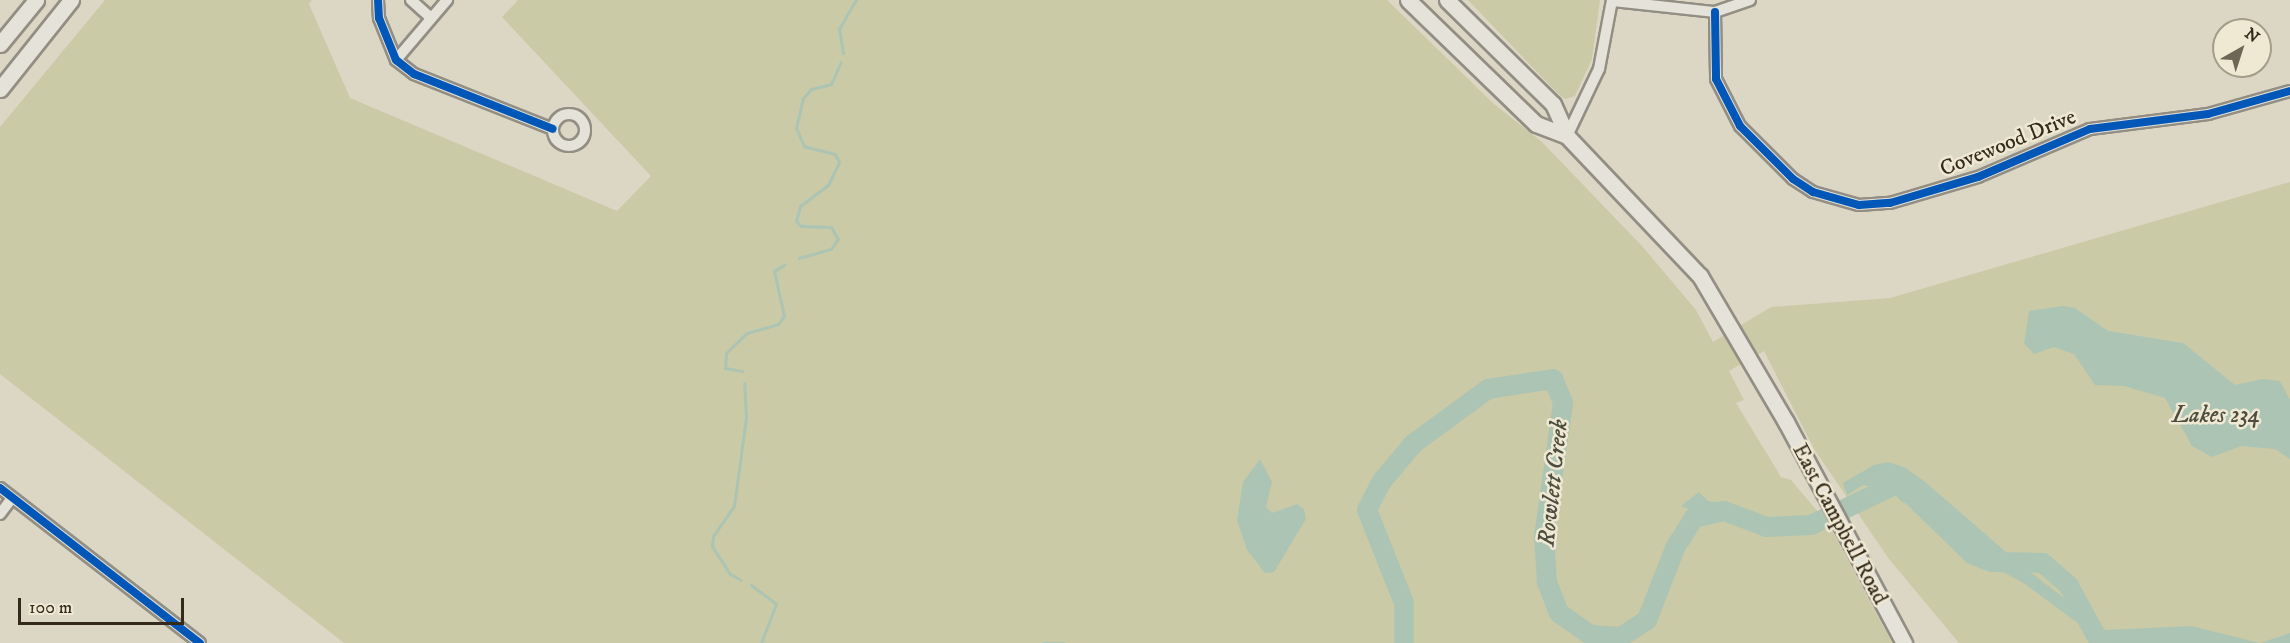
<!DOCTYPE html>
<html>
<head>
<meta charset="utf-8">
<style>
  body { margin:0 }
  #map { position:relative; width:2290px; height:643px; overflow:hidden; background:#dcd7c5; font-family:"IM FELL DW Pica",serif }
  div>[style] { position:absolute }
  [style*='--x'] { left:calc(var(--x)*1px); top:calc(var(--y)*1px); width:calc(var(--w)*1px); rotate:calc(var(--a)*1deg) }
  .green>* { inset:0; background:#cacaa6 }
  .water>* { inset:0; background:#acc4b4 }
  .stream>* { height:3px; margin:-1.5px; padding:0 1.5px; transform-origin:1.5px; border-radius:1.5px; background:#acc4b4 }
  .river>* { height:20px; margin:-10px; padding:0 10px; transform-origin:10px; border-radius:10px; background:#acc4b4 }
  .roads { filter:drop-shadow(2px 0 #938e83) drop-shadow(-2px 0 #938e83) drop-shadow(0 2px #938e83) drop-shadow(0 -2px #938e83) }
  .minor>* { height:10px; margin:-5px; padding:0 5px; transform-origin:5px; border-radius:5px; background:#e4e2d9 }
  .minor>.ring { margin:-5px; padding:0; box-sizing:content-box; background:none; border:10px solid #e4e2d9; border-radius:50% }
  .secondary>* { height:15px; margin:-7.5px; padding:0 7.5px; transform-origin:7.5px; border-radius:7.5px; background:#e4e2d9 }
  .cycleway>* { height:8px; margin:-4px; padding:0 4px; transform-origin:4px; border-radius:4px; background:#0057b8 }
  span { translate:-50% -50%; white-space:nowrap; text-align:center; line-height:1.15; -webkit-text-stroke:5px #efe9d3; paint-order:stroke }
  .street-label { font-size:22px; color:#35291b }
  .water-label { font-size:24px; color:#4e4e40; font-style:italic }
  .north { position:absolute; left:2212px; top:18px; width:60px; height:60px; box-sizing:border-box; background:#efe9d3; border:2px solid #a59c89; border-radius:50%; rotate:39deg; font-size:16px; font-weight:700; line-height:24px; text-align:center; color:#35291b }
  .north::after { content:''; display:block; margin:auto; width:21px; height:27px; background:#6f6656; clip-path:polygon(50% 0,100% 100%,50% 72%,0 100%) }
  .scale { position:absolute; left:18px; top:598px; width:166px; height:27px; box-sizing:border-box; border:3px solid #35291b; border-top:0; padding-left:8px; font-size:18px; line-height:21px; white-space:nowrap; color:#35291b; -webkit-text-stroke:4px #efe9d3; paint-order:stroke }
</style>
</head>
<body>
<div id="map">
  <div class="green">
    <i style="clip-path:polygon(105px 0,312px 0,309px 4px,350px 98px,617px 211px,651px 176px,502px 17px,518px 0,1387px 0,1494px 104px,1542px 142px,1642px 246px,1696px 310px,1713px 342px,1771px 307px,1890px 298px,2290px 182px,2290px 643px,1959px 643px,1889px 559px,1814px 449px,1764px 351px,1729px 371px,1744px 400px,1736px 403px,1781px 477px,1791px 480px,1829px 525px,1892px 643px,344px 643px,0 374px,0 127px)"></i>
    <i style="clip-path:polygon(1468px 0,1600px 0,1592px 59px,1575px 96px,1565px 99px,1557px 93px)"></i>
  </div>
  <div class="water">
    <i style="clip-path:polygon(2063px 306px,2075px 308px,2108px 331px,2183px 343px,2235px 385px,2263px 379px,2280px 381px,2290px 400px,2290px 459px,2275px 449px,2241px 446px,2212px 457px,2192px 446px,2165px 398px,2124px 386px,2095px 385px,2074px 354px,2054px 347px,2034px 354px,2024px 343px,2029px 311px)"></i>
    <i style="clip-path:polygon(1260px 459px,1272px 482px,1266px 507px,1272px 513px,1297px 504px,1304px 509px,1306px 519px,1274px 572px,1265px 573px,1247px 550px,1237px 520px,1243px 482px)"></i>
    <i style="clip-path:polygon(1888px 462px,1904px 467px,1924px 481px,2021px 565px,2106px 630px,2191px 626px,2260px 643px,2290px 633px,2290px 643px,2091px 643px,2079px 624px,2025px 584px,1994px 567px,1984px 570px,1967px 563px,1893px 491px,1863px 485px,1847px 495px,1843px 483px,1874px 465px)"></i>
    <i style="clip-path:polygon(1699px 492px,1708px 501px,1733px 504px,1732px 516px,1709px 517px,1681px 506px)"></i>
  </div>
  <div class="stream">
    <i style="--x:843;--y:53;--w:24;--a:-99"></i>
    <i style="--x:839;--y:29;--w:34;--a:-60"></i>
    <i style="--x:799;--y:258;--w:33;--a:-16"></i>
    <i style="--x:831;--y:249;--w:12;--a:-55"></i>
    <i style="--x:838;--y:239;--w:14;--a:-120"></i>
    <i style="--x:831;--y:227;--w:30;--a:-178"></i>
    <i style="--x:801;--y:226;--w:7;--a:-135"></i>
    <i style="--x:796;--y:221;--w:16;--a:-75"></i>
    <i style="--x:800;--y:206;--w:35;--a:-37"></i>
    <i style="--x:828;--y:185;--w:25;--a:-64"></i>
    <i style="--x:839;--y:162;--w:9;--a:-117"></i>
    <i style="--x:835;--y:154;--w:32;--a:-166"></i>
    <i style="--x:804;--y:146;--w:20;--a:-114"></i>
    <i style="--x:796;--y:128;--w:31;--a:-77"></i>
    <i style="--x:803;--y:98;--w:12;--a:-48"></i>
    <i style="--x:811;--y:89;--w:21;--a:-14"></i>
    <i style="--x:831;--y:84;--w:24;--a:-66"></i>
    <i style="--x:742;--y:371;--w:17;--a:-170"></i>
    <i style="--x:725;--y:368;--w:15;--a:-86"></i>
    <i style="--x:726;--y:353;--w:29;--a:-44"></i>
    <i style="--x:747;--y:333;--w:32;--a:-16"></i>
    <i style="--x:778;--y:324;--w:10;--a:-53"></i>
    <i style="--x:784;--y:316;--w:46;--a:-102.5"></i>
    <i style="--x:774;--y:271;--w:12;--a:-31"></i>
    <i style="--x:741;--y:580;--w:13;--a:-151"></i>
    <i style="--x:730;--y:574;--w:33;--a:-123"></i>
    <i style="--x:712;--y:546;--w:10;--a:-84"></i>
    <i style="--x:713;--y:536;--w:37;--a:-55"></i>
    <i style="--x:734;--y:506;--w:90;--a:-82.3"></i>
    <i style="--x:746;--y:417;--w:34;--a:-93"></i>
    <i style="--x:751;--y:585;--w:31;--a:37"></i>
    <i style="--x:776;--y:604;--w:42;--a:111"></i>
    <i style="--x:1043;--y:643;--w:21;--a:0"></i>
  </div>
  <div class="river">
    <i style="--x:1991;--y:562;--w:52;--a:1.1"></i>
    <i style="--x:2043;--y:563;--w:35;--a:41"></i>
    <i style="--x:2069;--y:586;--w:63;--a:61.4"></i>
    <i style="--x:2099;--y:641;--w:7;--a:16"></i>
    <i style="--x:1404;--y:643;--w:40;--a:-90"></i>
    <i style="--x:1404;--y:603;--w:100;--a:-111.7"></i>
    <i style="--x:1367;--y:510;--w:33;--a:-63"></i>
    <i style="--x:1382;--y:481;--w:48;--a:-50"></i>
    <i style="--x:1413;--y:444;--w:93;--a:-36.3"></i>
    <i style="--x:1488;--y:389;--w:66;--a:-8.7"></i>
    <i style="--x:1553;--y:379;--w:26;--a:67"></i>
    <i style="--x:1563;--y:403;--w:134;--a:98.1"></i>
    <i style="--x:1544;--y:536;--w:46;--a:86.3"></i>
    <i style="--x:1547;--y:582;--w:33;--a:69"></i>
    <i style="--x:1559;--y:613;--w:39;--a:35"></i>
    <i style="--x:1591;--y:635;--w:30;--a:4"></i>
    <i style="--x:1621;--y:637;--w:31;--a:-33"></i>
    <i style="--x:1647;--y:620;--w:77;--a:-68.7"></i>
    <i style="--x:1675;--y:548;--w:36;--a:-58"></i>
    <i style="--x:1694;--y:518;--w:31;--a:-13"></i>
    <i style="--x:1724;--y:511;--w:46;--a:20.4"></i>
    <i style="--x:1767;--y:527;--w:44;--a:-2.6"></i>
    <i style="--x:1811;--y:525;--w:98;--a:-25.5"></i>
    <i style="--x:1899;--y:483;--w:13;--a:51"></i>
  </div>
  <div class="roads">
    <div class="minor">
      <i style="--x:378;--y:0;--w:18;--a:87"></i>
      <i style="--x:379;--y:18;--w:45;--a:68"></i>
      <i style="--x:396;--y:60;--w:23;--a:38"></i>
      <i style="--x:414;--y:74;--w:149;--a:21.6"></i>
      <i style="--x:411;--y:0;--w:27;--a:42"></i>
      <i style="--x:1613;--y:1;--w:103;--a:6.2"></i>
      <i style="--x:1715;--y:12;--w:37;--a:-19"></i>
      <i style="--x:1715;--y:12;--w:67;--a:89.1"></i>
      <i style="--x:1716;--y:79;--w:53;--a:62.9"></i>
      <i style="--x:1740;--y:126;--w:75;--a:45"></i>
      <i style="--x:1793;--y:179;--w:24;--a:33"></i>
      <i style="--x:1813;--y:192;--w:48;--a:15.8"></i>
      <i style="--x:1859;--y:205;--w:31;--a:-4"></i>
      <i style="--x:1890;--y:203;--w:92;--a:-16.5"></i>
      <i style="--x:1978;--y:177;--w:122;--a:-23.2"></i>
      <i style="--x:2090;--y:129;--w:119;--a:-7.2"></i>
      <i style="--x:2208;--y:114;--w:85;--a:-15.7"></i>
      <i style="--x:396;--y:60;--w:79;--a:-49.6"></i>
      <i class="ring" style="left:553px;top:114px;width:22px;height:22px"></i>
      <i style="--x:1567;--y:136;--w:74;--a:-64.5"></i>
      <i style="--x:1599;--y:69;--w:70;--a:-79.3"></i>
      <i style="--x:0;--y:488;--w:253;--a:37.8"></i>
      <i style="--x:0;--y:514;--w:20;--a:-53"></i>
    </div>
    <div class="secondary">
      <i style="--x:1408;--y:0;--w:178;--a:44.1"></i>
      <i style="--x:1536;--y:124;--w:33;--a:21"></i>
      <i style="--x:1447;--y:0;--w:148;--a:44.5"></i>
      <i style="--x:1553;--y:104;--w:35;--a:66"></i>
      <i style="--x:1567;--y:136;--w:193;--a:46.5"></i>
      <i style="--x:1700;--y:276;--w:169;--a:59.5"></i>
      <i style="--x:1786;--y:422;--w:251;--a:61.9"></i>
      <i style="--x:0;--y:44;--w:57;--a:-50.7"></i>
      <i style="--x:0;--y:89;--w:114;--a:-51.4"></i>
    </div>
  </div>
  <div class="cycleway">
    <i style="--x:378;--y:0;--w:18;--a:87"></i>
    <i style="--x:379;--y:18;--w:45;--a:68"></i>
    <i style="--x:396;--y:60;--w:23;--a:38"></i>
    <i style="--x:414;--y:74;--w:149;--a:21.6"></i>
    <i style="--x:1715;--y:12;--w:67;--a:89.1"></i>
    <i style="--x:1716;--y:79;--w:53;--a:62.9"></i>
    <i style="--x:1740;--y:126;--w:75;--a:45"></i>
    <i style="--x:1793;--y:179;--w:24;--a:33"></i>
    <i style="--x:1813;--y:192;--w:48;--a:15.8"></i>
    <i style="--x:1859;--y:205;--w:31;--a:-4"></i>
    <i style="--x:1890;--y:203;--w:92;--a:-16.5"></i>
    <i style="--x:1978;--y:177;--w:122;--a:-23.2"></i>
    <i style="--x:2090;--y:129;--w:119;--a:-7.2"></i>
    <i style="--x:2208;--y:114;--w:85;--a:-15.7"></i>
    <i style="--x:0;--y:488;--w:253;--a:37.8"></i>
  </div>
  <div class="street-label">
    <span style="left:2008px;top:143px;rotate:-22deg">Covewood Drive</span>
    <span style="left:1840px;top:524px;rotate:62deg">East Campbell Road</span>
  </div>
  <div class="water-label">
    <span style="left:2216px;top:416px">Lakes 234</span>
    <span style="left:1554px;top:483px;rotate:-84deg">Rowlett Creek</span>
  </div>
  <div class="north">N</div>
  <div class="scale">100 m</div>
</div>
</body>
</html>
